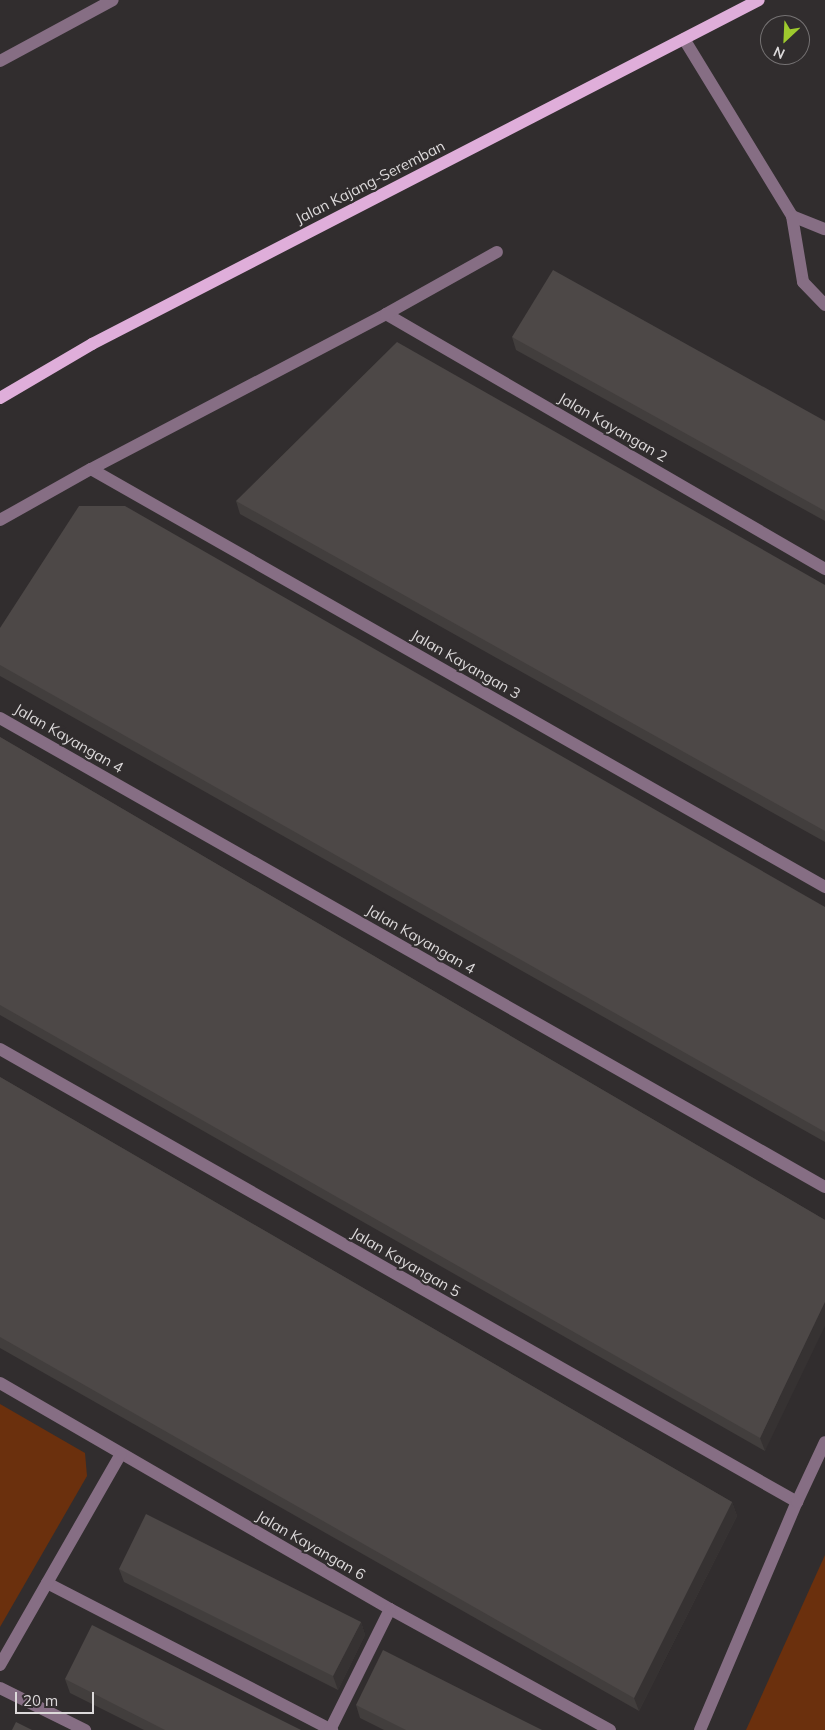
<!DOCTYPE html>
<html>
<head>
<meta charset="utf-8">
<style>
  body { margin:0 }
  #map { position:relative; width:825px; height:1730px; overflow:hidden; background:#312d2e; font-family:Mulish,sans-serif }
  div>[style] { position:absolute }
  [style*='--x'] { left:calc(var(--x)*1px); top:calc(var(--y)*1px); width:calc(var(--w)*1px); rotate:calc(var(--a)*1deg) }
  .green>* { inset:0; background:#6b300d }
  .minor>* { height:12px; margin:-6px; padding:0 6px; transform-origin:6px; border-radius:6px; background:#866e84 }
  .major>* { height:12px; margin:-6px; padding:0 6px; transform-origin:6px; border-radius:6px; background:#dfaeda }
  .wall>* { inset:0; background:#423e3d }
  .shaded-wall>* { inset:0; background:#363232 }
  .building>* { inset:0; background:#4d4847 }
  span { translate:-50% -50%; white-space:nowrap; text-align:center; line-height:1.15; -webkit-text-stroke:4.5px #312d2e; paint-order:stroke }
  .street-label { font-size:15px; color:#dcd9da }
  .north { position:absolute; left:760px; top:15px; width:50px; height:50px; box-sizing:border-box; background:#312d2e; border:1px solid #757273; border-radius:50%; rotate:205deg; font-size:14px; font-weight:700; line-height:20px; text-align:center; color:#dcd9da }
  .north::after { content:''; display:block; margin:auto; width:18px; height:22px; background:#9eca2e; clip-path:polygon(50% 0,100% 100%,50% 72%,0 100%) }
  .scale { position:absolute; left:15px; top:1692px; width:79px; height:22px; box-sizing:border-box; border:2px solid #dcd9da; border-top:0; padding-left:6px; font-size:15px; line-height:18px; white-space:nowrap; color:#dcd9da; -webkit-text-stroke:4px #312d2e; paint-order:stroke }
</style>
</head>
<body>
<div id="map">
  <div class="green">
    <i style="clip-path:polygon(0 1404px,85px 1453px,87px 1476px,0 1627px)"></i>
    <i style="clip-path:polygon(825px 1555px,825px 1730px,746px 1730px)"></i>
  </div>
  <div class="minor">
    <i style="--x:684;--y:39;--w:207;--a:58.6"></i>
    <i style="--x:792;--y:216;--w:35;--a:22"></i>
    <i style="--x:0;--y:61;--w:128;--a:-28.4"></i>
    <i style="--x:792;--y:216;--w:67;--a:80.5"></i>
    <i style="--x:803;--y:282;--w:32;--a:46"></i>
    <i style="--x:386;--y:314;--w:508;--a:30.15"></i>
    <i style="--x:91;--y:469;--w:845;--a:29.66"></i>
    <i style="--x:0;--y:520;--w:104;--a:-29.3"></i>
    <i style="--x:91;--y:469;--w:333;--a:-27.7"></i>
    <i style="--x:386;--y:314;--w:127;--a:-29.2"></i>
    <i style="--x:0;--y:718;--w:949;--a:29.62"></i>
    <i style="--x:0;--y:1049;--w:917;--a:29.61"></i>
    <i style="--x:0;--y:1383;--w:451;--a:30.1"></i>
    <i style="--x:390;--y:1609;--w:251;--a:28.8"></i>
    <i style="--x:47;--y:1583;--w:321;--a:27.3"></i>
    <i style="--x:0;--y:1665;--w:243;--a:-60.2"></i>
    <i style="--x:0;--y:1688;--w:95;--a:26.3"></i>
    <i style="--x:330;--y:1730;--w:135;--a:-63.6"></i>
    <i style="--x:700;--y:1730;--w:248;--a:-67"></i>
    <i style="--x:797;--y:1502;--w:66;--a:-65"></i>
  </div>
  <div class="major">
    <i style="--x:0;--y:398;--w:107;--a:-30.4"></i>
    <i style="--x:92;--y:344;--w:750;--a:-27.28"></i>
  </div>
  <div class="wall">
    <i style="clip-path:polygon(512px 337px,825px 421px,825px 521px,516px 350px)"></i>
    <i style="clip-path:polygon(236px 501px,825px 585px,825px 842px,240px 514px)"></i>
    <i style="clip-path:polygon(0 628px,825px 907px,825px 1142px,0 676px)"></i>
    <i style="clip-path:polygon(0 737px,825px 1220px,765px 1451px,0 1015px)"></i>
    <i style="clip-path:polygon(0 1077px,732px 1502px,737px 1516px,639px 1711px,0 1348px)"></i>
    <i style="clip-path:polygon(119px 1569px,361px 1622px,365px 1635px,338px 1690px,124px 1582px)"></i>
    <i style="clip-path:polygon(65px 1679px,301px 1730px,144px 1730px,70px 1693px)"></i>
    <i style="clip-path:polygon(356px 1705px,542px 1730px,384px 1730px,360px 1718px)"></i>
  </div>
  <div class="shaded-wall">
    <i style="clip-path:polygon(825px 1302px,825px 1326px,765px 1451px,760px 1438px)"></i>
    <i style="clip-path:polygon(732px 1502px,737px 1516px,639px 1711px,634px 1698px)"></i>
    <i style="clip-path:polygon(361px 1622px,365px 1635px,338px 1690px,333px 1676px)"></i>
  </div>
  <div class="building">
    <i style="clip-path:polygon(553px 270px,825px 421px,825px 511px,512px 337px)"></i>
    <i style="clip-path:polygon(397px 342px,825px 585px,825px 831px,236px 501px)"></i>
    <i style="clip-path:polygon(79px 506px,125px 506px,825px 907px,825px 1132px,0 665px,0 628px)"></i>
    <i style="clip-path:polygon(0 737px,825px 1220px,825px 1302px,760px 1438px,0 1005px)"></i>
    <i style="clip-path:polygon(0 1077px,732px 1502px,634px 1698px,0 1337px)"></i>
    <i style="clip-path:polygon(146px 1514px,361px 1622px,333px 1676px,119px 1569px)"></i>
    <i style="clip-path:polygon(92px 1625px,301px 1730px,165px 1730px,65px 1679px)"></i>
    <i style="clip-path:polygon(383px 1650px,542px 1730px,406px 1730px,356px 1705px)"></i>
    <i style="clip-path:polygon(16px 1722px,32px 1730px,12px 1730px)"></i>
  </div>
  <div class="street-label">
    <span style="left:370px;top:182px;rotate:-27deg">Jalan Kajang-Seremban</span>
    <span style="left:613px;top:427px;rotate:30deg">Jalan Kayangan 2</span>
    <span style="left:466px;top:664px;rotate:30deg">Jalan Kayangan 3</span>
    <span style="left:69px;top:738px;rotate:30deg">Jalan Kayangan 4</span>
    <span style="left:421px;top:939px;rotate:30deg">Jalan Kayangan 4</span>
    <span style="left:406px;top:1262px;rotate:30deg">Jalan Kayangan 5</span>
    <span style="left:311px;top:1545px;rotate:30deg">Jalan Kayangan 6</span>
  </div>
  <div class="north">N</div>
  <div class="scale">20 m</div>
</div>
</body>
</html>
